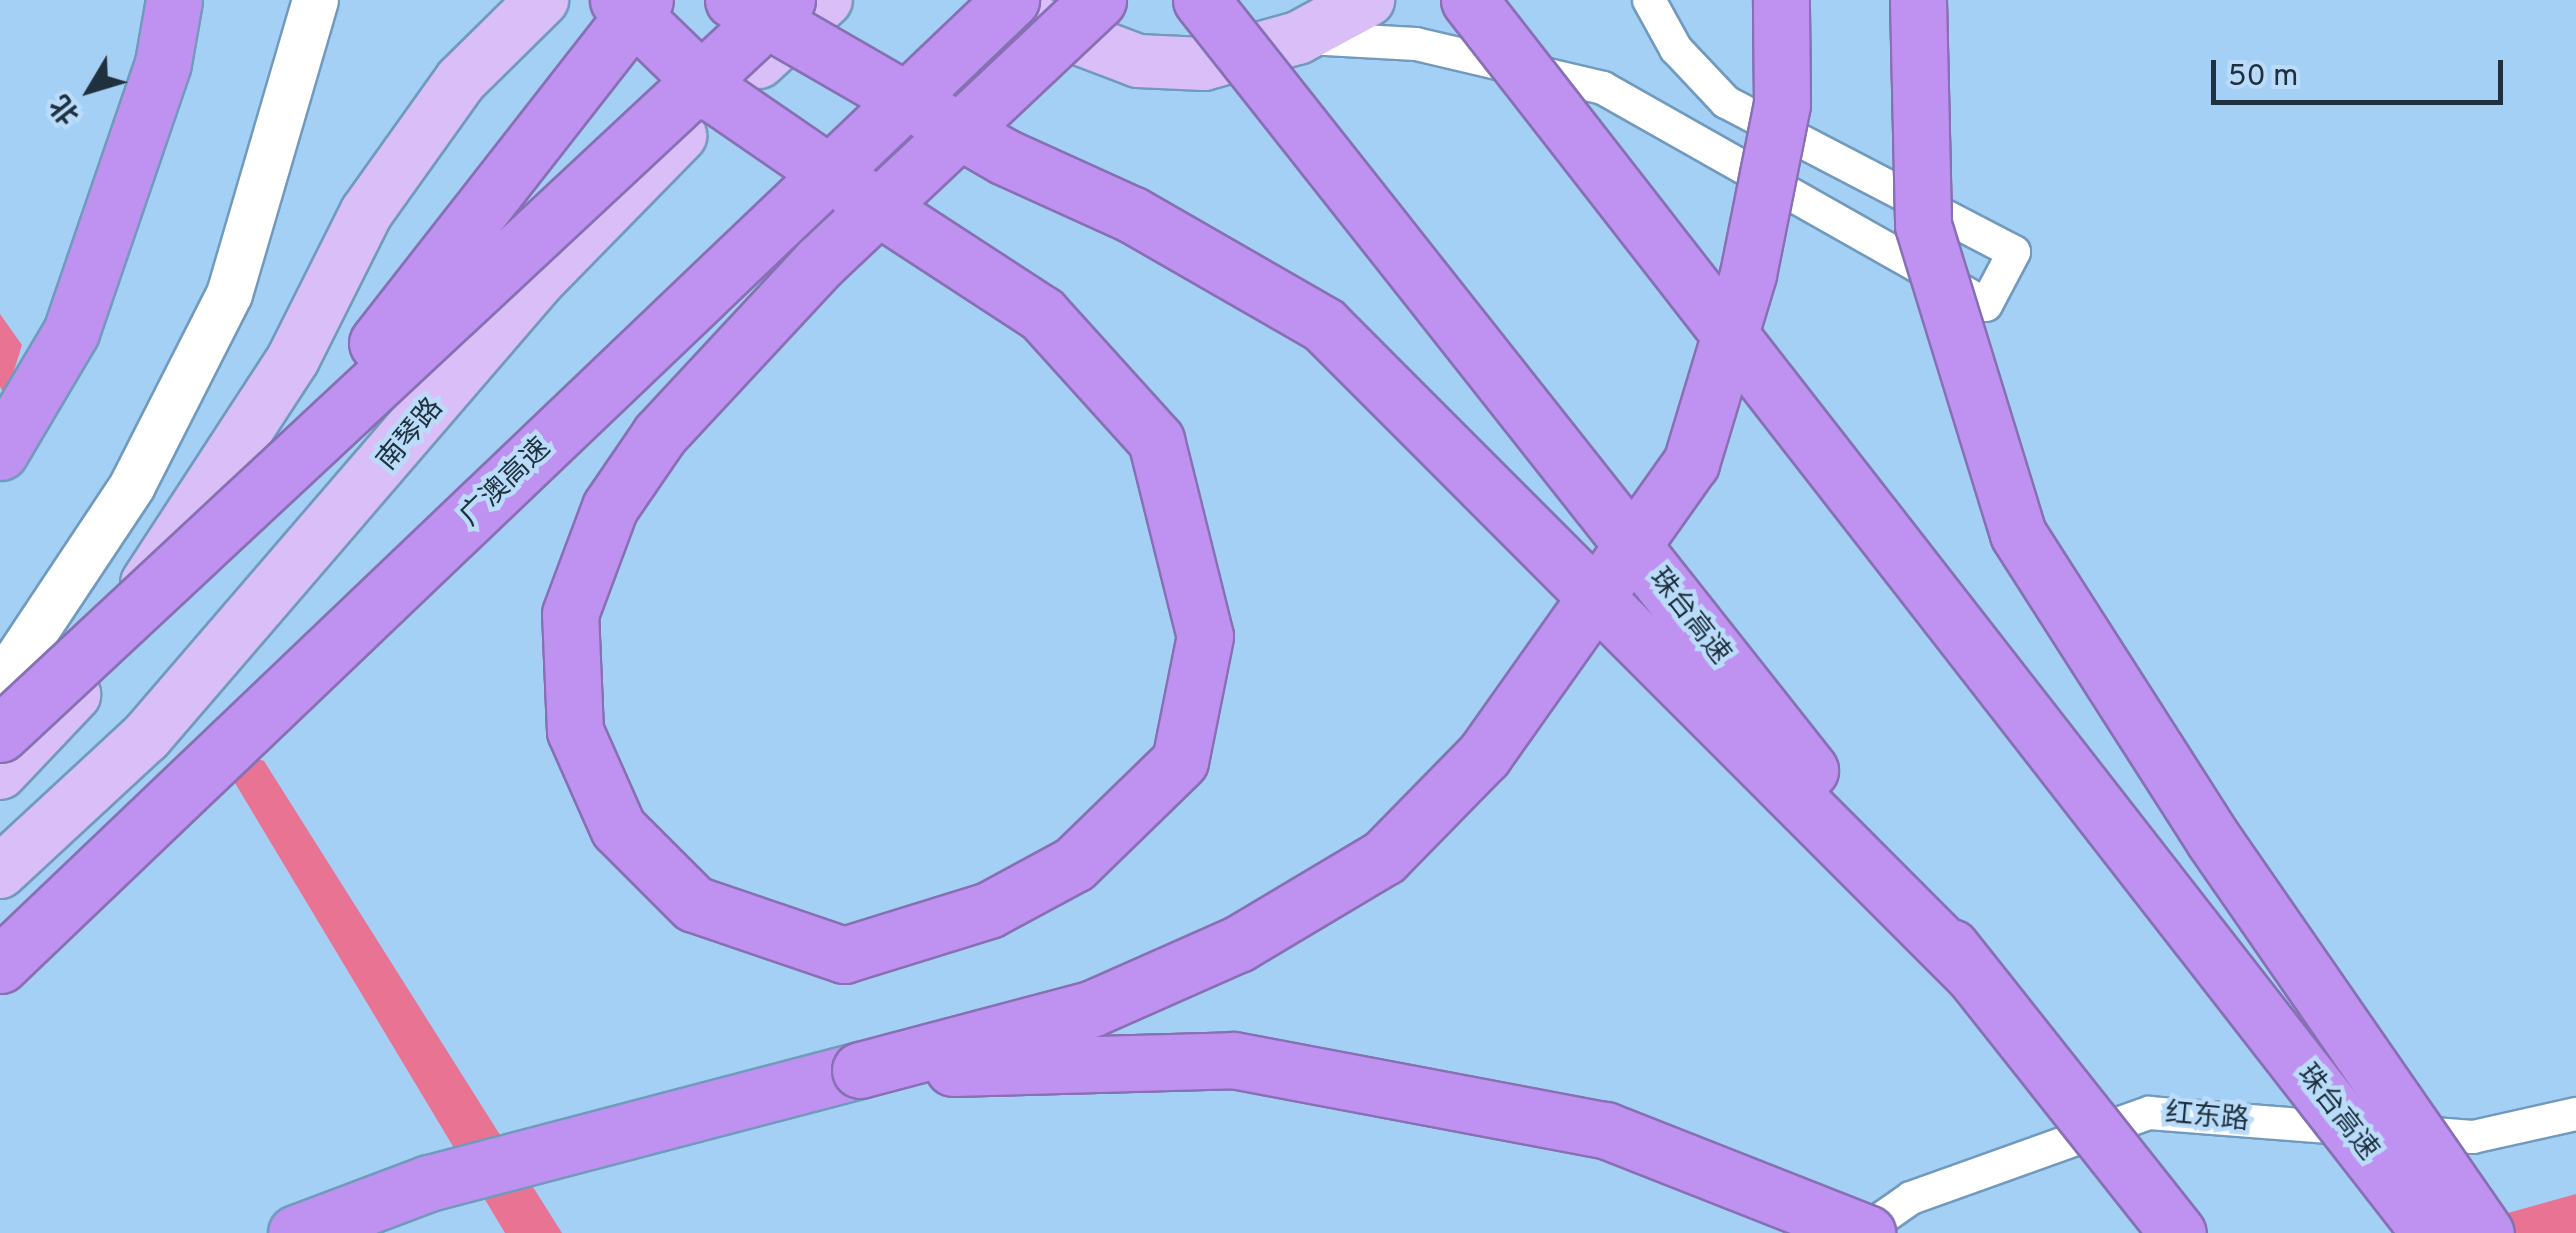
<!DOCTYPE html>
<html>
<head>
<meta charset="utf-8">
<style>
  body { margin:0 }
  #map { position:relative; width:2576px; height:1233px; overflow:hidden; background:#a5d0f5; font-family:Overpass,"Noto Sans SC",sans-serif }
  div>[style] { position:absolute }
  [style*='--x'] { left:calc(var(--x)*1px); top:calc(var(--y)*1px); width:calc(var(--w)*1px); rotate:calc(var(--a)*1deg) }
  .water>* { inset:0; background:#e87392 }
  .roads { filter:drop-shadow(2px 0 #719abd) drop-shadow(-2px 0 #719abd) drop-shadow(0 2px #719abd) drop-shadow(0 -2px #719abd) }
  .minor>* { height:32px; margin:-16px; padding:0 16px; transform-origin:16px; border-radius:16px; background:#fff }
  .secondary>* { height:45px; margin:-22.5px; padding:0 22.5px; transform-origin:22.5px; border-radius:22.5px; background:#fff }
  .primary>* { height:52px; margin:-26px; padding:0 26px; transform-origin:26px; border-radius:26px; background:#d9bef7 }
  .motorway>* { height:55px; margin:-27.5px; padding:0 27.5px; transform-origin:27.5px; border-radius:27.5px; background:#bf92f2 }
  .bridges { filter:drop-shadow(2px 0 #8770b3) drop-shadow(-2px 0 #8770b3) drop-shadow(0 2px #8770b3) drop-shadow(0 -2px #8770b3) }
  .motorway-bridge>* { height:55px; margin:-27.5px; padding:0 27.5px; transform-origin:27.5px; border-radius:27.5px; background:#bf92f2 }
  span { translate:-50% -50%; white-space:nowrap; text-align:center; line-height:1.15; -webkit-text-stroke:9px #badcfa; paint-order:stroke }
  .street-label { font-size:28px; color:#1f303e }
  .north { position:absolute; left:40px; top:40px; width:100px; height:100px; -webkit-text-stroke:8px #badcfa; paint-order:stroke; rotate:232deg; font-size:28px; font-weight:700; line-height:40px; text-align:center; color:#1f303e }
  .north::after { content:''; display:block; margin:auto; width:35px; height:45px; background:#1f303e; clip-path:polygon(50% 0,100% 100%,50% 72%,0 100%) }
  .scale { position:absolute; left:2211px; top:60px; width:292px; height:45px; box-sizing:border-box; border:5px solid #1f303e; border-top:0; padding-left:12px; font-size:30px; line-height:35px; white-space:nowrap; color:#1f303e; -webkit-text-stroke:8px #badcfa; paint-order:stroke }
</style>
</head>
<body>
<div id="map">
  <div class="water">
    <i style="clip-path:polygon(0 314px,22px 345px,6px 396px,0 387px)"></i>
    <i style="clip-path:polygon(227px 748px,264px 761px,562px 1233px,505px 1233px,229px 773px)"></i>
    <i style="clip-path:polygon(2576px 1194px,2576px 1233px,2436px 1233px)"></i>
  </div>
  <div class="roads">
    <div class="minor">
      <i style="--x:1308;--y:38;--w:108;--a:3.2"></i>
      <i style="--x:1416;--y:44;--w:192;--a:13.2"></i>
      <i style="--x:1603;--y:88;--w:440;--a:29.5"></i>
      <i style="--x:1986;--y:305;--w:60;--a:-62.2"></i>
      <i style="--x:2014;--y:252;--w:325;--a:-152.5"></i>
      <i style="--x:1726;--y:102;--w:73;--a:-133.3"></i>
      <i style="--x:1676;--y:49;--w:56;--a:-118.9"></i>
      <i style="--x:2408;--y:1132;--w:65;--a:4.4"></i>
      <i style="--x:2473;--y:1137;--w:106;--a:-12.6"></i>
      <i style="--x:1861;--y:1233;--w:61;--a:-35"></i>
      <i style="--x:1911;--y:1198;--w:253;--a:-19.7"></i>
      <i style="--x:2149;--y:1113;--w:206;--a:4.5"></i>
    </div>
    <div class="secondary">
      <i style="--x:0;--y:684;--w:239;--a:-56.4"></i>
      <i style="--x:132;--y:485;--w:214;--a:-63.1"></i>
      <i style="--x:229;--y:294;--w:306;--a:-73.7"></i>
    </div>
    <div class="primary">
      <i style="--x:1007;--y:0;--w:39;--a:37"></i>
      <i style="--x:1038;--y:23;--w:107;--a:20.8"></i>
      <i style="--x:1138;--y:61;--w:66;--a:2.6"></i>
      <i style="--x:1204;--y:64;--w:98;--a:-15.5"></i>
      <i style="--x:1298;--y:38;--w:80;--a:-28.5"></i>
      <i style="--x:759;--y:62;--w:91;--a:-42.8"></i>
      <i style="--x:147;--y:583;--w:267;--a:-56.9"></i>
      <i style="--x:293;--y:359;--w:163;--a:-63.4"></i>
      <i style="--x:366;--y:213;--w:163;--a:-54.5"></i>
      <i style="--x:461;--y:80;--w:114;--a:-44.6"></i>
      <i style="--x:0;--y:773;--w:108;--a:-46.5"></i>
      <i style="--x:0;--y:872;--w:199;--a:-42.8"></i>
      <i style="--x:146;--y:737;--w:603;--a:-49.31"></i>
      <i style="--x:539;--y:280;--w:202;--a:-45.6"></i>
    </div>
    <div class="motorway">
      <i style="--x:0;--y:452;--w:139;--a:-59.4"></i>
      <i style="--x:71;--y:332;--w:284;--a:-71.1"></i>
      <i style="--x:163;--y:63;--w:64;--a:-80.1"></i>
      <i style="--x:296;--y:1233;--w:142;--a:-20.6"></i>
      <i style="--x:429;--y:1183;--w:446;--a:-14.7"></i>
    </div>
  </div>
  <div class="bridges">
    <div class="motorway-bridge">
      <i style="--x:618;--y:0;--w:138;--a:44.1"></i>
      <i style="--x:717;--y:96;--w:210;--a:34.5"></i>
      <i style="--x:890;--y:215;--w:181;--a:33.1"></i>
      <i style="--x:1042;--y:314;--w:170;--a:47.9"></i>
      <i style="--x:1156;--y:440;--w:202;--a:76"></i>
      <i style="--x:1205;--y:636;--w:127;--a:101.3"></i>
      <i style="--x:1180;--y:761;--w:148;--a:135.8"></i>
      <i style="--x:1074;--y:864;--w:97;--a:151.6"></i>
      <i style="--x:989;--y:910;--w:152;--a:162.8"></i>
      <i style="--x:844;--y:955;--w:158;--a:-161.2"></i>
      <i style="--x:694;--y:904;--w:107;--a:-135"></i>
      <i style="--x:618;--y:828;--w:106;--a:-113.9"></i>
      <i style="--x:575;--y:731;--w:117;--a:-92.4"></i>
      <i style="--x:570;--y:614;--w:114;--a:-69.5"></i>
      <i style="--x:610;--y:507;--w:88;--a:-55.6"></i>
      <i style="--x:660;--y:434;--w:235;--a:-47.1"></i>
      <i style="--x:820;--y:262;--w:367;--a:-43.3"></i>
      <i style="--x:1087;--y:10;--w:15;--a:-42"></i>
      <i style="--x:733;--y:0;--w:314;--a:30"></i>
      <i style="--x:1005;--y:157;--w:141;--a:24.4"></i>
      <i style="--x:1133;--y:215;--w:220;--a:29.9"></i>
      <i style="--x:1324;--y:325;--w:917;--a:45.04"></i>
      <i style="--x:1201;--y:0;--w:982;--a:51.66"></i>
      <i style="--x:1469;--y:0;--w:1563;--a:52.07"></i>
      <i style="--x:1918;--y:0;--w:225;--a:88.7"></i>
      <i style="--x:1923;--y:225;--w:323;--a:72.9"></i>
      <i style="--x:2018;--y:534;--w:362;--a:57.4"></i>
      <i style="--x:2213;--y:839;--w:479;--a:55.3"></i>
      <i style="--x:377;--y:343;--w:435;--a:-52"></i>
      <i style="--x:0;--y:734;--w:1076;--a:-43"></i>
      <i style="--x:1951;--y:947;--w:365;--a:51.6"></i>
      <i style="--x:0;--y:965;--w:1398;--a:-43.67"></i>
      <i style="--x:953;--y:1068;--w:280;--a:-1.6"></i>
      <i style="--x:1233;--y:1060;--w:379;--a:10.7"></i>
      <i style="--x:1605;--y:1130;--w:282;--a:21.5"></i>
      <i style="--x:860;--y:1070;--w:239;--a:-14.8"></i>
      <i style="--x:1091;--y:1009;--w:161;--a:-23.9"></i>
      <i style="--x:1238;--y:944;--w:170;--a:-30.8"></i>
      <i style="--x:1384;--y:857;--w:143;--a:-45.6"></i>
      <i style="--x:1484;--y:755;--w:358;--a:-54.7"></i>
      <i style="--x:1691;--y:463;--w:197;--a:-73.2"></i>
      <i style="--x:1748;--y:274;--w:173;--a:-78.7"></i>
      <i style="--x:1782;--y:104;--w:104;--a:-90.6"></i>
    </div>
  </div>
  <div class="street-label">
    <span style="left:411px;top:435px;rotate:-50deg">南琴路</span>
    <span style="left:506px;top:483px;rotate:-44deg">广澳高速</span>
    <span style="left:1689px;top:617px;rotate:52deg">珠台高速</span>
    <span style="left:2337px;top:1113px;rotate:52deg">珠台高速</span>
    <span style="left:2207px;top:1118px;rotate:5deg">红东路</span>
  </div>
  <div class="north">北</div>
  <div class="scale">50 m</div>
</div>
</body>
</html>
